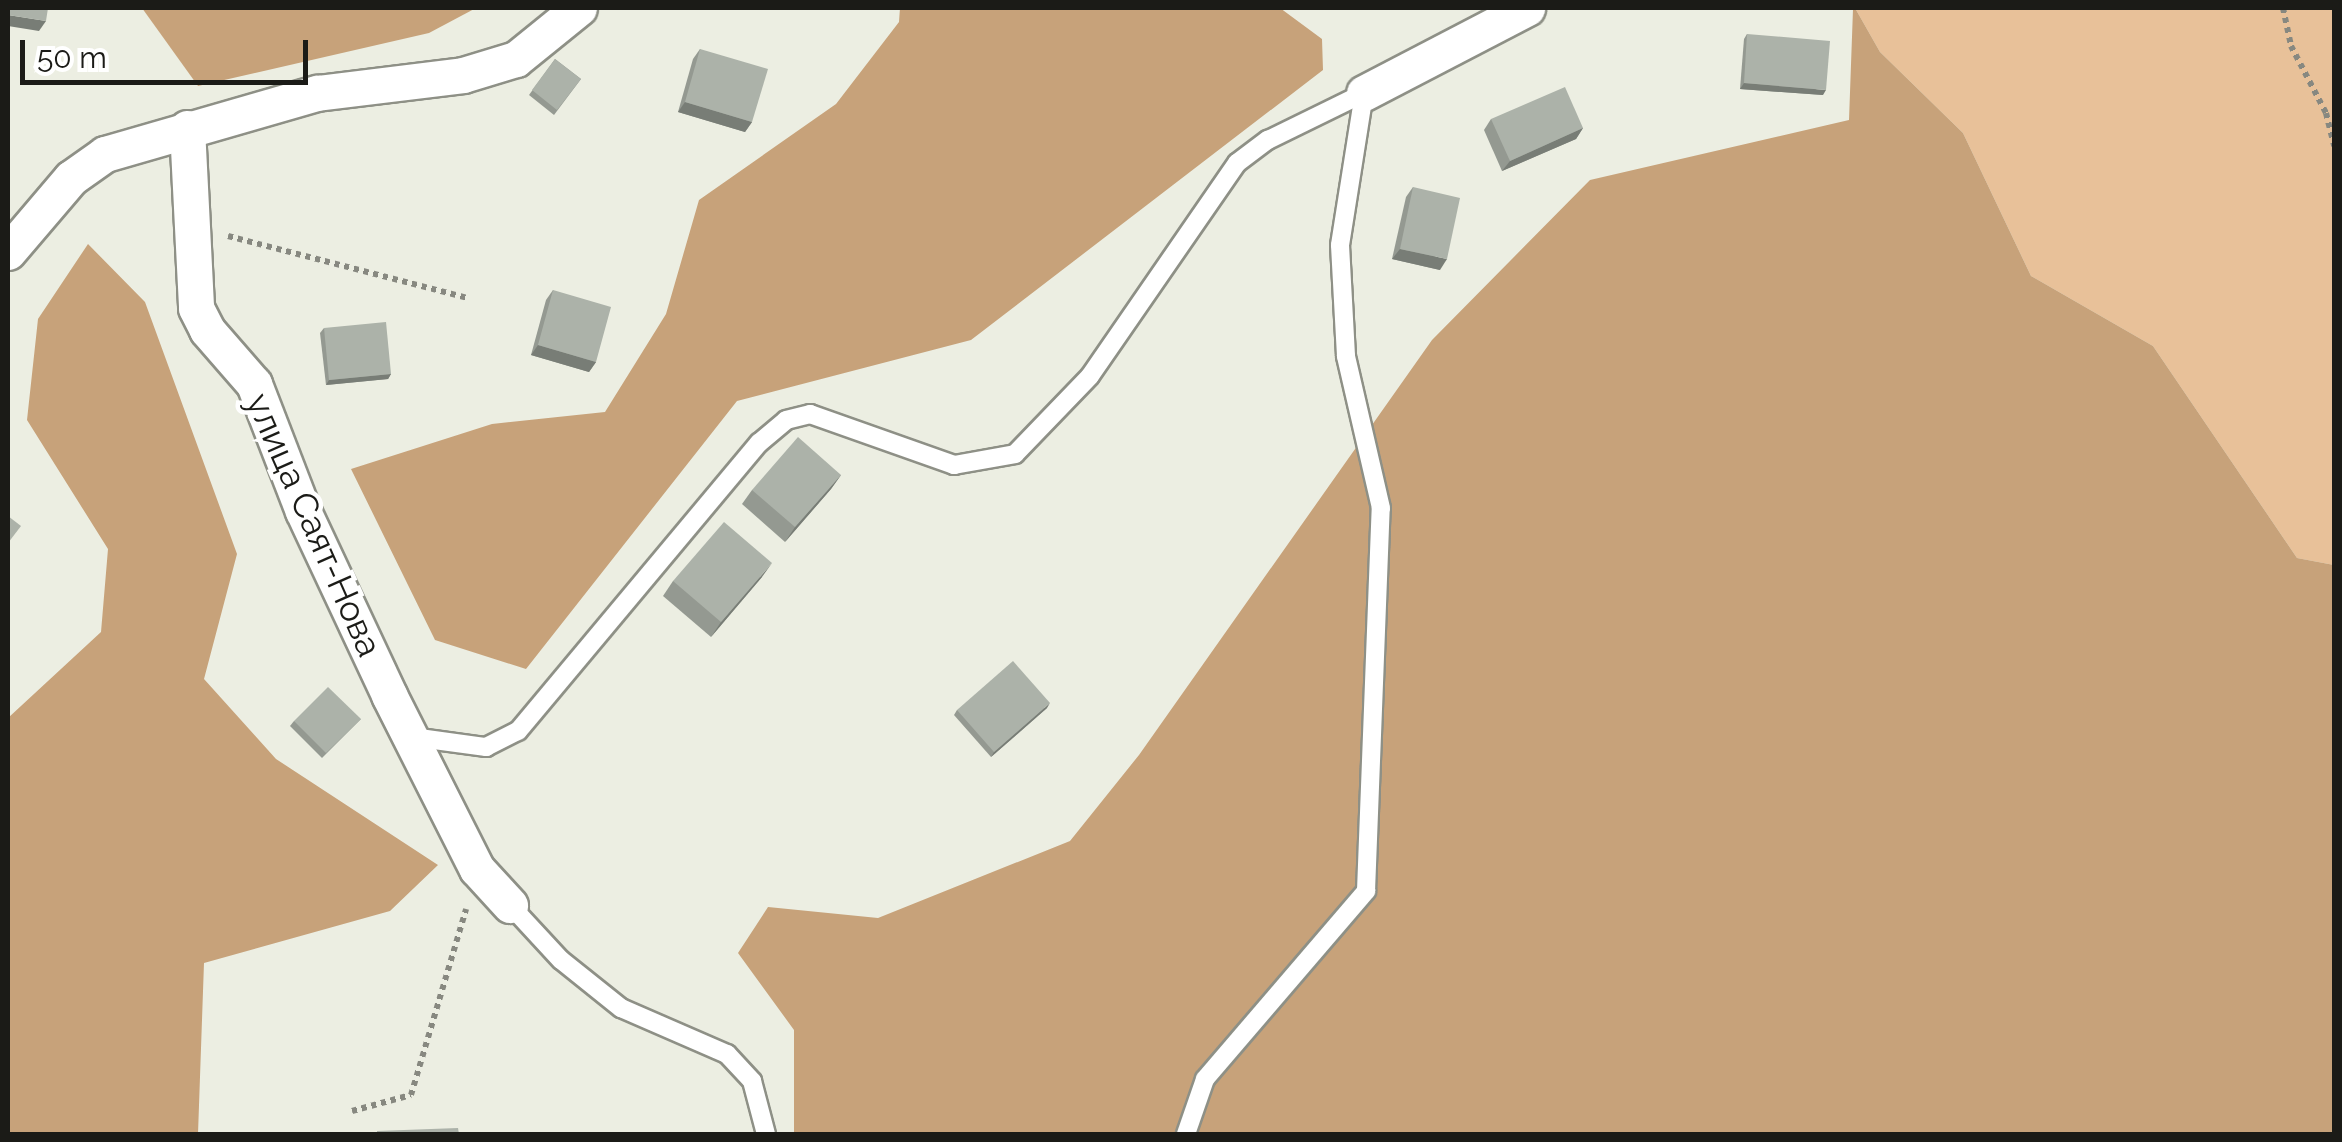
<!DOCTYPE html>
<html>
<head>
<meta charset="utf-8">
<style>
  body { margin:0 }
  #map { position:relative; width:2342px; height:1142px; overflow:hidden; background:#eceee2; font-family:Raleway,sans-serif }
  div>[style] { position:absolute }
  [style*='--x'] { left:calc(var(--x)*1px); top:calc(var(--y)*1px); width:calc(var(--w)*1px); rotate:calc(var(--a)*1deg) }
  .green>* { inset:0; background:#e8c199 }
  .forest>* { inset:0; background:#c7a27a }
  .path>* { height:6px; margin-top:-3px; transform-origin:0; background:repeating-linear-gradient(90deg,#878880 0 5px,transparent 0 10px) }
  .roads { filter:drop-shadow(2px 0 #8e9086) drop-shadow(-2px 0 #8e9086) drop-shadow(0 2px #8e9086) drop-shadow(0 -2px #8e9086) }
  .service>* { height:18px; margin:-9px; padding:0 9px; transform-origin:9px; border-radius:9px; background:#fff }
  .minor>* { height:35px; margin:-17.5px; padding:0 17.5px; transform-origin:17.5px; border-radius:17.5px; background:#fff }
  .wall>* { inset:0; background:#949991 }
  .shaded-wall>* { inset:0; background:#787d76 }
  .building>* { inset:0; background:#acb2a9 }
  span { translate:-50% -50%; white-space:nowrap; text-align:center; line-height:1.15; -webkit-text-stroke:9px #fff; paint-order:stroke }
  .street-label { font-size:35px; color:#1b1b17 }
  .frame { position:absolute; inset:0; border:10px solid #1b1b17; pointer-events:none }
  .scale { position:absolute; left:20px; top:40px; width:288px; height:45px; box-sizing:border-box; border:5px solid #1b1b17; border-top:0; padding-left:12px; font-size:30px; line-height:35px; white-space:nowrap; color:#1b1b17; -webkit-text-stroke:8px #fff; paint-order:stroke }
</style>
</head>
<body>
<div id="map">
  <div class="green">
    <i style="clip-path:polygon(1855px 8px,2334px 8px,2334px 565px,2297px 558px,2153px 346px,2031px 276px,1963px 133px,1880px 52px)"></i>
  </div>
  <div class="forest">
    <i style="clip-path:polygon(142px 8px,476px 8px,429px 33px,198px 86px)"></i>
    <i style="clip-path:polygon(900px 8px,1280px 8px,1322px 39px,1323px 70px,971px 340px,737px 401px,526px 669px,435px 640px,351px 469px,492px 424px,605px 412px,666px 314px,699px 200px,836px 104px,899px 22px)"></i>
    <i style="clip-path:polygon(1847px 8px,1855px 8px,1880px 52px,1963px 133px,2031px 276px,2153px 346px,2297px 558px,2334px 565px,2334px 1134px,794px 1134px,794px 1030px,738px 953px,768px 907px,878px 918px,1070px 841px,1139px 755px,1432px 340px,1590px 180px,1849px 120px,1853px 9px)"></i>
    <i style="clip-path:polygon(88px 244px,145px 302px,237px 554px,204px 679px,276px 759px,438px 865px,390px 911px,204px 963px,198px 1134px,8px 1134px,8px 718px,101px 632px,108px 549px,27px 420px,38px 319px)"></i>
  </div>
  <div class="path">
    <i style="--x:2283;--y:8;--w:39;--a:78"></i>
    <i style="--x:2291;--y:46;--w:76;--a:62.4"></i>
    <i style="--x:2326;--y:113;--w:34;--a:76"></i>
    <i style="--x:228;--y:236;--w:247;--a:14.5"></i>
    <i style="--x:352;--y:1111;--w:61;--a:-15.2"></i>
    <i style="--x:411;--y:1095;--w:194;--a:-73.5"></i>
  </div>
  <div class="roads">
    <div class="service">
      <i style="--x:412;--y:737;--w:75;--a:7.7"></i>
      <i style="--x:486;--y:747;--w:36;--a:-27"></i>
      <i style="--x:518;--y:731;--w:376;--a:-50.1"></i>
      <i style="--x:759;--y:443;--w:35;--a:-40"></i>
      <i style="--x:786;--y:420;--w:25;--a:-14"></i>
      <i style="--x:810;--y:414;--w:153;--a:19.5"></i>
      <i style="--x:954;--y:465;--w:62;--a:-10.2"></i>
      <i style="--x:1015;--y:454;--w:108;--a:-46.1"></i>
      <i style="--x:1090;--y:376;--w:259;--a:-55.4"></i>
      <i style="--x:1237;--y:163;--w:39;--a:-37"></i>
      <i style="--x:1268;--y:140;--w:107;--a:-26.1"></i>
      <i style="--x:510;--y:905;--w:75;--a:47.2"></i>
      <i style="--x:561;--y:960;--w:77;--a:38.7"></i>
      <i style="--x:621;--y:1008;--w:116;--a:23.5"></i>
      <i style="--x:727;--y:1054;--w:37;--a:47"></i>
      <i style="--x:752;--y:1081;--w:55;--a:75.2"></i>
      <i style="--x:1186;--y:1134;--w:58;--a:-70.9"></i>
      <i style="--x:1205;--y:1079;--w:248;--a:-49.4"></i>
      <i style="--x:1366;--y:891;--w:383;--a:-87.8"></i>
      <i style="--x:1381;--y:508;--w:156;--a:-103"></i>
      <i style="--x:1346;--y:356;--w:111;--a:-93.1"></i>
      <i style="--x:1340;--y:245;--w:154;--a:-81"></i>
    </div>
    <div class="minor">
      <i style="--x:1364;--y:93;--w:184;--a:-27.5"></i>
      <i style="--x:187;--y:128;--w:180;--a:87.1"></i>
      <i style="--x:196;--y:308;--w:25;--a:63"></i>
      <i style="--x:207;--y:330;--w:72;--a:49"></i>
      <i style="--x:254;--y:384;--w:136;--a:68.9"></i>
      <i style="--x:303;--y:511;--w:203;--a:64.9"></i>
      <i style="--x:389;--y:695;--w:195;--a:63.2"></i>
      <i style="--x:477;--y:869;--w:49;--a:47.5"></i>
      <i style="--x:8;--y:252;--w:97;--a:-49.6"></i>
      <i style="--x:71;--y:178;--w:42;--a:-35.2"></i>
      <i style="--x:105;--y:154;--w:221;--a:-16.1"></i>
      <i style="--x:317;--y:93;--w:147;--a:-7"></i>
      <i style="--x:463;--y:75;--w:55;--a:-16.8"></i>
      <i style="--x:516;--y:59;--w:81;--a:-39"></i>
    </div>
  </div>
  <div class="wall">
    <i style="clip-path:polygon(1747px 34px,1823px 95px,1740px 89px,1744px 39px)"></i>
    <i style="clip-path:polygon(700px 49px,752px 122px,745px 132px,678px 112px,693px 59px)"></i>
    <i style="clip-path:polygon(555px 59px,581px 79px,554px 115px,529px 95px)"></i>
    <i style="clip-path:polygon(1491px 119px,1583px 128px,1576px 139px,1502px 171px,1484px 130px)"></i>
    <i style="clip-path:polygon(1413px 187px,1440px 270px,1392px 259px,1406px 197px)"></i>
    <i style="clip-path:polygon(553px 290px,596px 362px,589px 372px,531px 355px,546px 300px)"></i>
    <i style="clip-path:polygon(324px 328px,391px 374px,388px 379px,326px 385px,320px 333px)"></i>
    <i style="clip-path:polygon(841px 475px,831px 489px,785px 542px,742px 504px,752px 490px)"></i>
    <i style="clip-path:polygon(762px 577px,711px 637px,663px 596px,673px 581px)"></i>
    <i style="clip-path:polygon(1047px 708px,991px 757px,954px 715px,957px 710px)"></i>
    <i style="clip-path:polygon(361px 719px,322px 758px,290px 726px,294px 721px)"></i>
  </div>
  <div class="shaded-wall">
    <i style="clip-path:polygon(8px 15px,46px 21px,39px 31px,8px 26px)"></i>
    <i style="clip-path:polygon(1744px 83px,1826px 90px,1823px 95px,1740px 89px)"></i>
    <i style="clip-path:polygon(685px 102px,752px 122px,745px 132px,678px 112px)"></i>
    <i style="clip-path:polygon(1583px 128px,1576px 139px,1502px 171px,1510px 161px)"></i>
    <i style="clip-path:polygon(1400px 249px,1447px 259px,1440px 270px,1392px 259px)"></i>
    <i style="clip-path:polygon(538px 345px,596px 362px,589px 372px,531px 355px)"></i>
    <i style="clip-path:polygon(391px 374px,388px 379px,326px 385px,329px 380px)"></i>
    <i style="clip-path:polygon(841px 475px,831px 489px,785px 542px,795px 527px)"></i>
    <i style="clip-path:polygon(772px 563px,762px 577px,711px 637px,721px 622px)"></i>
    <i style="clip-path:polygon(1050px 703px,1047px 708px,991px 757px,994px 752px)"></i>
  </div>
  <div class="building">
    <i style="clip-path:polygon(8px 8px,48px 8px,46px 21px,8px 15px)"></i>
    <i style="clip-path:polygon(1747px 34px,1830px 41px,1826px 90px,1744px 83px)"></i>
    <i style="clip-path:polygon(700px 49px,768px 69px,752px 122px,685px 102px)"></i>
    <i style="clip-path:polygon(555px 59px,581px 79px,557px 110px,532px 90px)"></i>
    <i style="clip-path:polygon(1565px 87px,1583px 128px,1510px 161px,1491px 119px)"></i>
    <i style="clip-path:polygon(1413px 187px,1460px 198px,1447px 259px,1400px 249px)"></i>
    <i style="clip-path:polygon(553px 290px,611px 307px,596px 362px,538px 345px)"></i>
    <i style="clip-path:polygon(386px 322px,391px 374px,329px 380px,324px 328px)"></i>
    <i style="clip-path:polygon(798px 437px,841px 475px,795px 527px,752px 490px)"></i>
    <i style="clip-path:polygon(8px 516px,21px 526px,8px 543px)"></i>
    <i style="clip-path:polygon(724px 522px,772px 563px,721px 622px,673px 581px)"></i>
    <i style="clip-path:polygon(1013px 661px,1050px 703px,994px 752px,957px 710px)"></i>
    <i style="clip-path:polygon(328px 687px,361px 719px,326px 753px,294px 721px)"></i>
    <i style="clip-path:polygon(458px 1128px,459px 1134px,377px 1134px,377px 1131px)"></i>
  </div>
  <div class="street-label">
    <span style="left:314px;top:525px;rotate:66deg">улица Саят-Нова</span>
  </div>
  <div class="frame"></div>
  <div class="scale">50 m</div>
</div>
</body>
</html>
